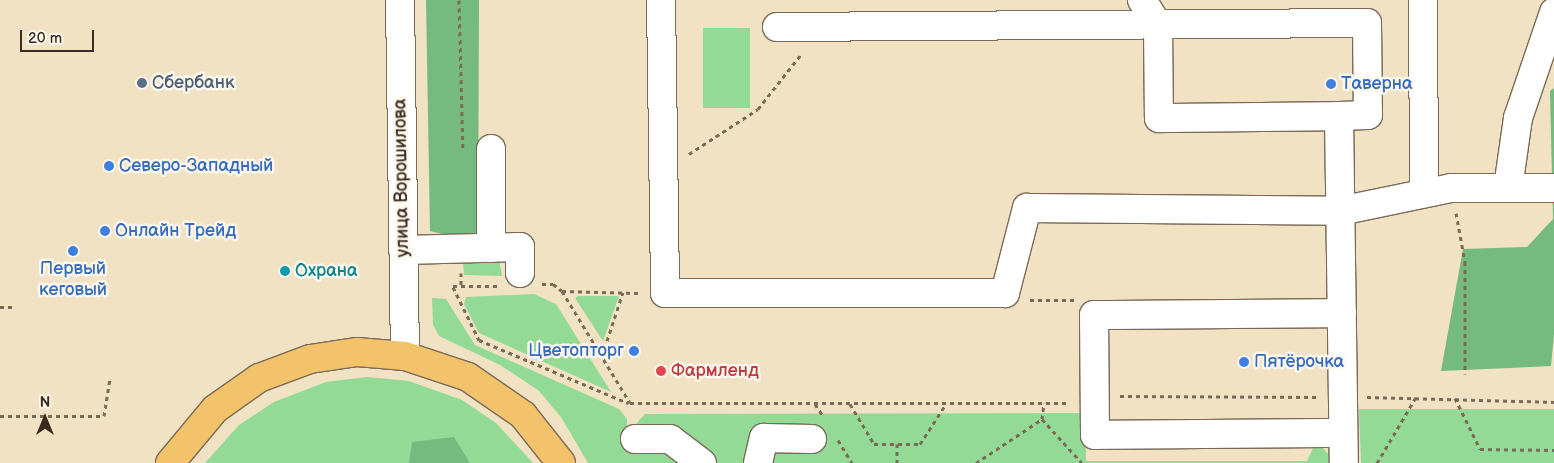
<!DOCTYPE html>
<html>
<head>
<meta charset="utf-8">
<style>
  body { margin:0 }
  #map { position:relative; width:1554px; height:463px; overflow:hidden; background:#f1e2c4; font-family:"Balsamiq Sans",sans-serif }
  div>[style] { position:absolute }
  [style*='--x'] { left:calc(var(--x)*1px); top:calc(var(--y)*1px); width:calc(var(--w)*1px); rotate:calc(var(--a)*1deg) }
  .green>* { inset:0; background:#92da95 }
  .forest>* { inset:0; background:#75ba7e }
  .path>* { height:3px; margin-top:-1.5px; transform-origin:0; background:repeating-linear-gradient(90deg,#7b6a58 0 4px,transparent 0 8px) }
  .roads { filter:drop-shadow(1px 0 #7b6a58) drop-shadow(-1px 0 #7b6a58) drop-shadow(0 1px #7b6a58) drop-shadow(0 -1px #7b6a58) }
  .minor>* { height:28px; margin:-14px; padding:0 14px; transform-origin:14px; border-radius:14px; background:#fff }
  .major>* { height:28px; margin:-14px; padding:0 14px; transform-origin:14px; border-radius:14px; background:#f2c36a }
  .dots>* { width:14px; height:14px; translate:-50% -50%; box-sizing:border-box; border:2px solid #fbf7ec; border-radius:50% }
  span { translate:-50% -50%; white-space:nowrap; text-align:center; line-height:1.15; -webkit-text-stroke:5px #fbf7ec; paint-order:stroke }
  .service-label { font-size:18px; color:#4e5e75 }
  .left { translate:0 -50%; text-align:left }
  .shop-label { font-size:18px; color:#366cbe }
  .right { translate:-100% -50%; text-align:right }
  .street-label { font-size:18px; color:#3b2a1e }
  .culture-label { font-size:18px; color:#0d838f }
  .health-label { font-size:18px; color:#be3a42 }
  .north { position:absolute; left:20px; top:393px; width:50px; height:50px; -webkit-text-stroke:4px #fbf7ec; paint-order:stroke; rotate:0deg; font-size:14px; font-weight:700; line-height:20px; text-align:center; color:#3b2a1e }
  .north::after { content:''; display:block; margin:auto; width:18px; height:22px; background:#3b2a1e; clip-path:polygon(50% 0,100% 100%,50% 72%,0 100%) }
  .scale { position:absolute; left:20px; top:30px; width:74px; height:22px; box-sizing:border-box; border:2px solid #3b2a1e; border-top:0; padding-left:6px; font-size:15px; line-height:18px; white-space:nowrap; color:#3b2a1e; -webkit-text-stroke:4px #fbf7ec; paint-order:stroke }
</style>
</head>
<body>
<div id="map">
  <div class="green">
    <i style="clip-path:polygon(703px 28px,750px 28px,750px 108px,703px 108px)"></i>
    <i style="clip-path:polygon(499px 259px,502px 276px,464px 275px,463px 261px)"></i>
    <i style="clip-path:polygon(534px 294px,556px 304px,611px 392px,479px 333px,464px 304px,466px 297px)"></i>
    <i style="clip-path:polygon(578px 296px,619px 296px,603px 341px,575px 298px)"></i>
    <i style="clip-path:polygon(432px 298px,446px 299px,475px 345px,619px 409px,627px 419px,627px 434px,645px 414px,1085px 413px,1086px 461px,1307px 461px,1314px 446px,1321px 446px,1336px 463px,588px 463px,561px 417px,538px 390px,500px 365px,439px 336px,433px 325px)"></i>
    <i style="clip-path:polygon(367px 377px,409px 381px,462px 400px,496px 423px,533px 463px,205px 463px,239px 425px,274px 402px,326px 382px)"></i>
    <i style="clip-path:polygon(1359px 409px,1554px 409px,1554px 463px,1361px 463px)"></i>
  </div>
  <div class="forest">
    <i style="clip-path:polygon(426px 0,479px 0,478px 231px,466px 240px,430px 231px)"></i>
    <i style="clip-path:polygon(1554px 88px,1554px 334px,1551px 366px,1441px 371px,1463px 249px,1527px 247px,1553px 219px,1550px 91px)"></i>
    <i style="clip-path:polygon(454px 437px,470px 463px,409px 463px,412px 442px)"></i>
  </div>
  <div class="path">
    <i style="--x:459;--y:0;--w:148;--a:88.5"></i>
    <i style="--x:689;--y:154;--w:82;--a:-33.1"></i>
    <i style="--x:758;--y:109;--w:71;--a:-51.8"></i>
    <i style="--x:1456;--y:213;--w:50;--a:79.6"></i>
    <i style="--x:1465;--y:262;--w:112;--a:90"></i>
    <i style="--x:461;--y:273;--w:14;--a:90"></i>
    <i style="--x:542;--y:284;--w:11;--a:0"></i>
    <i style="--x:553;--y:284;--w:11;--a:38"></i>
    <i style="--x:562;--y:291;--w:131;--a:58.7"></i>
    <i style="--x:630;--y:403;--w:440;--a:0"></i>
    <i style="--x:453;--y:286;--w:46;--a:0"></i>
    <i style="--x:453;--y:287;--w:59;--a:63.9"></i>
    <i style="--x:479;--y:340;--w:162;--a:22.9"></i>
    <i style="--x:562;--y:291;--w:76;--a:1.5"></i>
    <i style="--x:1030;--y:300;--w:44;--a:0"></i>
    <i style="--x:0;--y:307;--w:16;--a:0"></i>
    <i style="--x:602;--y:356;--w:67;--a:-71.8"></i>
    <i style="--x:1120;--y:396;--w:199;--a:0.3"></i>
    <i style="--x:1367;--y:397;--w:187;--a:1.5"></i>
    <i style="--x:1455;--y:398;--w:57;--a:63.9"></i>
    <i style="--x:1480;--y:449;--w:74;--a:0.8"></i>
    <i style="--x:815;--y:404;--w:14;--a:56"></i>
    <i style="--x:850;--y:404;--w:47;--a:59"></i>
    <i style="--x:874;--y:444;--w:46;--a:0"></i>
    <i style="--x:920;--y:444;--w:48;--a:-57"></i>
    <i style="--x:0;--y:416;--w:104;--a:0"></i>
    <i style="--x:104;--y:416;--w:37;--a:-81"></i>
    <i style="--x:1042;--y:419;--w:59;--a:47.7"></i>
    <i style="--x:838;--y:440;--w:27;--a:59"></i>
    <i style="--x:897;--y:444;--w:19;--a:90"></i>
    <i style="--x:976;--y:463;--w:79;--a:-33.7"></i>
    <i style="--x:1042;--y:419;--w:16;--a:-83"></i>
    <i style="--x:1377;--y:463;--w:77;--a:-59.4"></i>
  </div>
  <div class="roads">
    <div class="minor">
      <i style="--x:400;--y:0;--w:356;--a:89.2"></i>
      <i style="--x:661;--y:0;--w:293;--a:89.2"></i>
      <i style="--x:665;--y:293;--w:340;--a:0"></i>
      <i style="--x:1005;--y:293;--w:88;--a:-75.5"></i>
      <i style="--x:1027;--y:208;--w:313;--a:0.5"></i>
      <i style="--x:1340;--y:211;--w:113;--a:-11.7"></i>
      <i style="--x:1451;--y:188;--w:103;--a:0"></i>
      <i style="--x:1142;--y:0;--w:31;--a:58"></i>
      <i style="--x:1158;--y:26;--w:92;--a:89.4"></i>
      <i style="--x:1159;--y:118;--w:180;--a:-0.6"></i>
      <i style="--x:1423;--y:0;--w:191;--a:89.7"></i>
      <i style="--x:777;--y:27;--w:590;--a:-0.39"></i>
      <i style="--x:1367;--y:23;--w:92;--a:89.4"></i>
      <i style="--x:1368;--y:115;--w:29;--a:178"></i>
      <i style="--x:1339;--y:116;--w:347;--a:89.2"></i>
      <i style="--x:491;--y:149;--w:99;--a:90"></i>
      <i style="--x:1508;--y:188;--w:71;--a:-81.9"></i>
      <i style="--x:1518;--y:118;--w:112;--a:-71.2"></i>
      <i style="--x:403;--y:250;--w:117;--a:-1.5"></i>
      <i style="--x:520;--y:247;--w:26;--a:90"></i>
      <i style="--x:1342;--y:313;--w:248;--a:179.5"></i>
      <i style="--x:1094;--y:315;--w:120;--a:89.5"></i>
      <i style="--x:1095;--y:435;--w:248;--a:-0.5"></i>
      <i style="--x:635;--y:439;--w:35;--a:0"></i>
      <i style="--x:670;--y:439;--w:40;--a:37"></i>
      <i style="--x:758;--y:463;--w:26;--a:-77"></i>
      <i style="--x:764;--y:438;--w:48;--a:1.2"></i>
    </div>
    <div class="major">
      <i style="--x:170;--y:463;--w:70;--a:-50.2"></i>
      <i style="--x:215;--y:409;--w:54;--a:-35.2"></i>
      <i style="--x:259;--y:378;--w:54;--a:-20.4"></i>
      <i style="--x:310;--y:359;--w:48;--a:-8.5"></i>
      <i style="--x:357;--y:352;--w:48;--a:4.8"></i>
      <i style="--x:405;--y:356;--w:66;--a:18.4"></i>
      <i style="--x:468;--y:377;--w:67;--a:34.6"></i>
      <i style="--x:523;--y:415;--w:61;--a:51.6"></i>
    </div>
  </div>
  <div class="dots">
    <i style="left:142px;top:83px;background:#5c6f8a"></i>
    <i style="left:1331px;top:84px;background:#3f7fe0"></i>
    <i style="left:109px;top:166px;background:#3f7fe0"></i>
    <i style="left:105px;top:231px;background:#3f7fe0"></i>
    <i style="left:73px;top:251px;background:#3f7fe0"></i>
    <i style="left:285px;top:271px;background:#0f9aa8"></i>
    <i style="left:634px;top:351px;background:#3f7fe0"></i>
    <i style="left:1244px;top:362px;background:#3f7fe0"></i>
    <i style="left:661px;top:371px;background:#e0444e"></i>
  </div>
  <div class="service-label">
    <span class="left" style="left:152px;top:83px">Сбербанк</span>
  </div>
  <div class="shop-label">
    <span class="left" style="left:1341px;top:84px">Таверна</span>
    <span class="left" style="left:119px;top:166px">Северо-Западный</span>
    <span class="left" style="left:115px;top:231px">Онлайн Трейд</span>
    <span style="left:73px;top:280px">Первый<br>кеговый</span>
    <span class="right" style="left:624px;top:351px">Цветопторг</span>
    <span class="left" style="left:1254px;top:362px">Пятёрочка</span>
  </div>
  <div class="street-label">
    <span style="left:402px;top:178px;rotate:-91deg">улица Ворошилова</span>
  </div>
  <div class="culture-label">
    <span class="left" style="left:295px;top:271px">Охрана</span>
  </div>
  <div class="health-label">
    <span class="left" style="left:671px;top:371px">Фармленд</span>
  </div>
  <div class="north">N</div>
  <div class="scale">20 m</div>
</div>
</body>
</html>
